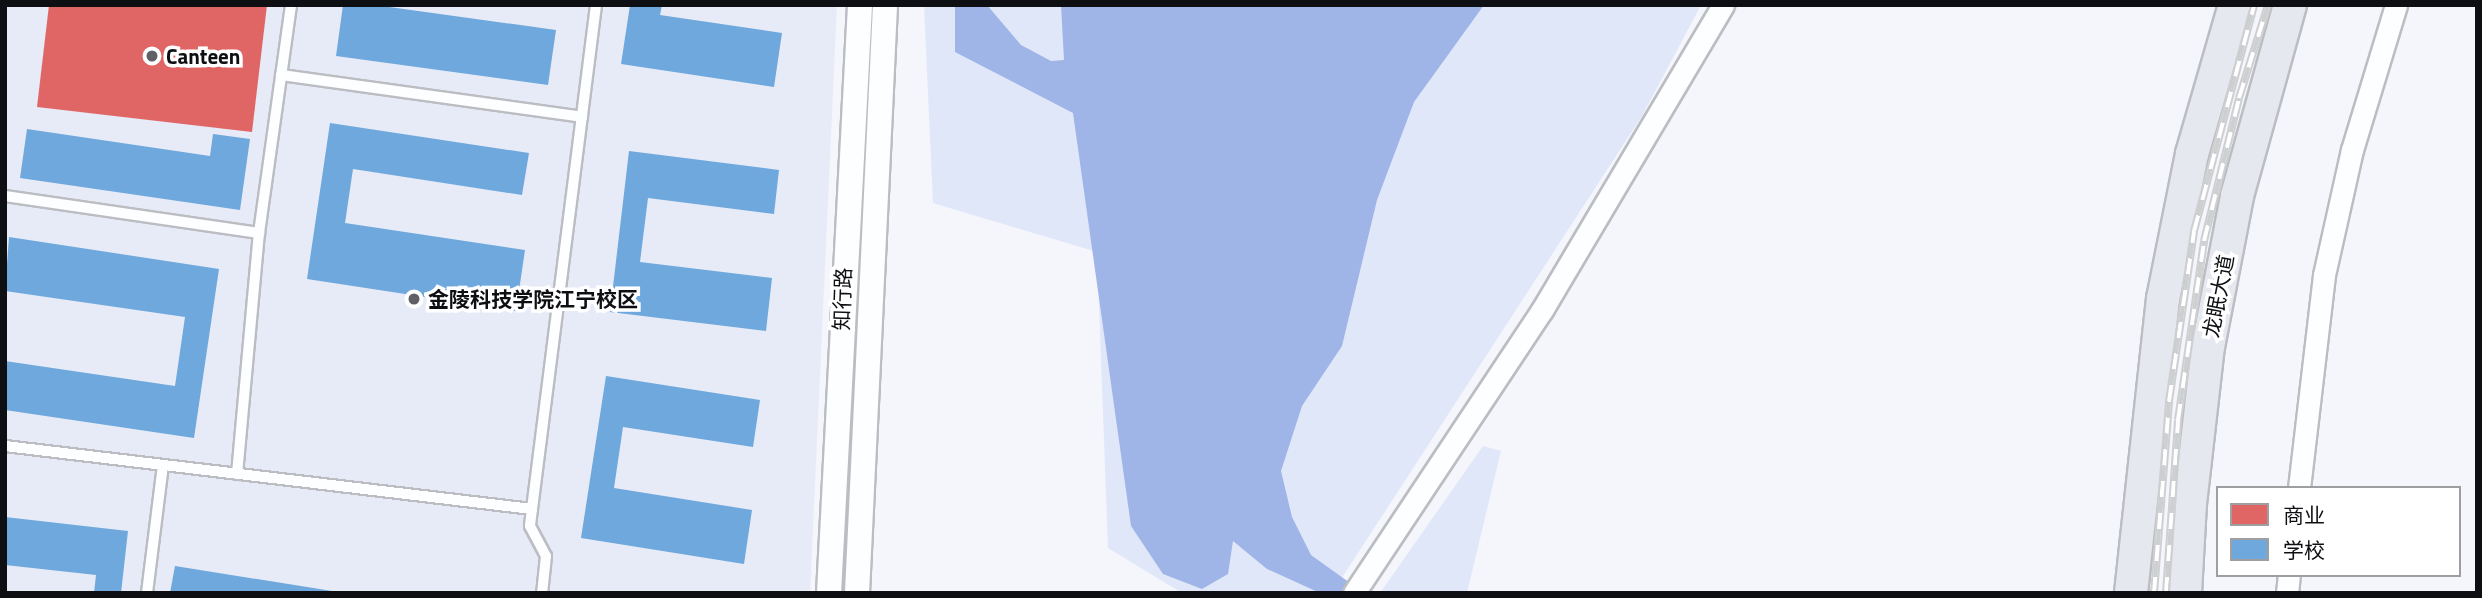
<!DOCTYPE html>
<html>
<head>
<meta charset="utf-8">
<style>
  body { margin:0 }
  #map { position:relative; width:2482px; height:598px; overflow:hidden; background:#f4f6fc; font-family:"Titillium Web","Noto Sans SC",sans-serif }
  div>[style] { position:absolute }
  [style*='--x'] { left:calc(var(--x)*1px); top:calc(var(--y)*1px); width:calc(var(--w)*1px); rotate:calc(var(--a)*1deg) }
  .built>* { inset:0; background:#e6ebf7 }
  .green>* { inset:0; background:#e0e7f8 }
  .water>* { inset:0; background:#9fb4e7 }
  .shops>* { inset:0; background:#e06666 }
  .schools>* { inset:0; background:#6fa8dc }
  .roads { filter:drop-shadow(2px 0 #bbbdc2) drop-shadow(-2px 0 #bbbdc2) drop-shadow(0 2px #bbbdc2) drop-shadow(0 -2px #bbbdc2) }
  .service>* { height:10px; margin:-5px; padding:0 5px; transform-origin:5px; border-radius:5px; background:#fdfeff }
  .minor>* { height:21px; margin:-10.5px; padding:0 10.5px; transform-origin:10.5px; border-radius:10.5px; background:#fdfeff }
  .tertiary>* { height:24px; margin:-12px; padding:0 12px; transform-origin:12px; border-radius:12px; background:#fdfeff }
  .primary>* { height:32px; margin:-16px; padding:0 16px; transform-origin:16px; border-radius:16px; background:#e6e8ef }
  .rail>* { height:8px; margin-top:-4px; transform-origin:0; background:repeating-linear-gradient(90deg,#fff 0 16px,#cecfd1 0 32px); box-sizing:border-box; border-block:2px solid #cecfd1 }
  .dots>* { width:19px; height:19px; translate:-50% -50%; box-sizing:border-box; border:4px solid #fff; border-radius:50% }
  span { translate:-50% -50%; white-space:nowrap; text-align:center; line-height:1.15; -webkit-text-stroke:7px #fff; paint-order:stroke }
  .poi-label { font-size:21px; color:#0e0f13; font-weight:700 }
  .left { translate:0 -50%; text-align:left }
  .street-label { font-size:21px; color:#0e0f13 }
  .frame { position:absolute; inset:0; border:7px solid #0e0f13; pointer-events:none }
  .legend { position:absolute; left:2216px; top:486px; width:245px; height:91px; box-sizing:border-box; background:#fff; border:2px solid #9f9fa1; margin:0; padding:9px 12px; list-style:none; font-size:21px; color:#0e0f13 }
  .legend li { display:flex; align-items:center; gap:14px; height:35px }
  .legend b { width:35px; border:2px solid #9f9fa1 }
</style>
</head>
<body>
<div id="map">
  <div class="built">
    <i style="clip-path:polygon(5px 5px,837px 5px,810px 593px,5px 593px)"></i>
  </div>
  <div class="green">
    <i style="clip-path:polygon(924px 5px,1701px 5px,1642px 116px,1332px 593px,1182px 593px,1108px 548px,1097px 252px,933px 203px)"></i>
    <i style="clip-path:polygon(1483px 446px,1501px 451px,1467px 593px,1380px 593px)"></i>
  </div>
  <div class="water">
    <i style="clip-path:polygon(955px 5px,987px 5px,1021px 45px,1051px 61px,1064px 60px,1061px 5px,1484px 5px,1414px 102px,1377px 200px,1342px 346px,1302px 406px,1281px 471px,1292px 517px,1311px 555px,1364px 593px,1320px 593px,1267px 569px,1233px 541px,1228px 574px,1202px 589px,1163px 574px,1131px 526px,1073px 113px,955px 52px)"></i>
  </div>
  <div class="shops">
    <i style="clip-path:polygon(49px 5px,267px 5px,252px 132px,37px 107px)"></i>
  </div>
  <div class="schools">
    <i style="clip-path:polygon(343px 5px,375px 5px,556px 30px,548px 85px,336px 56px)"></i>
    <i style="clip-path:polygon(630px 5px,662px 5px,660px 15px,782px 33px,774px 87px,621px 64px)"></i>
    <i style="clip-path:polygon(330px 123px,529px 153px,522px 195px,353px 169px,345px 223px,525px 250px,516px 311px,307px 279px)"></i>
    <i style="clip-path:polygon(27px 129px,210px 156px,213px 134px,250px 139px,240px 210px,20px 178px)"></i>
    <i style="clip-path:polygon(629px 151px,779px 170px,774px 214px,648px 198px,640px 262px,772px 278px,766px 331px,610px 312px)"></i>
    <i style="clip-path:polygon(9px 237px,219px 269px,194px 438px,5px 410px,5px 361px,175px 386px,185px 317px,5px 291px)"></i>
    <i style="clip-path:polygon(606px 376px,760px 400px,753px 447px,623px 427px,614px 488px,752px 510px,744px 564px,581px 538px)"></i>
    <i style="clip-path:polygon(5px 517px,128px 531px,121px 593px,94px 593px,96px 575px,5px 565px)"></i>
    <i style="clip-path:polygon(175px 566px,332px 591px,331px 593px,170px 593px)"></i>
  </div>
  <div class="roads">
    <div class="service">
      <i style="--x:281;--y:75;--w:304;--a:7.9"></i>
      <i style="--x:5;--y:196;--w:257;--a:8.3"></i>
      <i style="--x:5;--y:446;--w:531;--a:6.82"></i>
      <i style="--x:532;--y:509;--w:508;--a:-82.76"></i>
      <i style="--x:237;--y:474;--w:242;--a:-84.8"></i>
      <i style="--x:259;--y:233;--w:230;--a:-82"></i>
      <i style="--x:532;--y:509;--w:17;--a:97"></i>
      <i style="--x:530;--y:526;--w:34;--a:62"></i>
      <i style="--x:546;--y:556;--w:37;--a:96"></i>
      <i style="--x:147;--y:593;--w:129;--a:-82.9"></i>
    </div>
    <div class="minor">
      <i style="--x:2299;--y:488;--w:214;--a:-83.3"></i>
      <i style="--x:2324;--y:275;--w:128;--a:-77.4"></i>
      <i style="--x:2352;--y:150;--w:152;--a:-73.1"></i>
      <i style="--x:1354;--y:593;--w:340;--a:-56.4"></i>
      <i style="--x:1542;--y:310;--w:355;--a:-59.3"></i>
      <i style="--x:2287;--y:593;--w:18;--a:-84"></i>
    </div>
    <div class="tertiary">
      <i style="--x:829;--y:593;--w:589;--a:-86.98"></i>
      <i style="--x:857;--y:593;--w:589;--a:-87.27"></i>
    </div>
    <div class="primary">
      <i style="--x:2131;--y:593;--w:296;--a:-83.8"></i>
      <i style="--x:2163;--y:299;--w:148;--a:-78.7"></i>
      <i style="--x:2192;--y:154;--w:155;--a:-73.9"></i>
      <i style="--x:2185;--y:593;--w:89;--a:-86.8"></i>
      <i style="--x:2190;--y:504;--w:158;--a:-83.5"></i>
      <i style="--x:2208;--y:347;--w:154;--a:-79.1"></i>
      <i style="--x:2237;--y:196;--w:198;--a:-74.5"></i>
    </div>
  </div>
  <div class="rail">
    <i style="--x:2154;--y:593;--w:193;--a:-85.5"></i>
    <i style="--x:2169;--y:401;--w:172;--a:-81.6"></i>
    <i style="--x:2194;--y:231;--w:234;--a:-75.1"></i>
    <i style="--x:2166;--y:593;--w:173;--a:-86"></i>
    <i style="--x:2178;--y:420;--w:181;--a:-81.7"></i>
    <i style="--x:2204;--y:241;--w:147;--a:-76.2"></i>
    <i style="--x:2239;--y:98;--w:97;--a:-72.7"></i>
  </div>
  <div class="dots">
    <i style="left:152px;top:56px;background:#5e6065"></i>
    <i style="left:414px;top:299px;background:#5e6065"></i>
  </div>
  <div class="poi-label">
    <span class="left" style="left:166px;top:56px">Canteen</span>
    <span class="left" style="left:428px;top:299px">金陵科技学院江宁校区</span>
  </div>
  <div class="street-label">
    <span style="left:2218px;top:296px;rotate:-79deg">龙眠大道</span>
    <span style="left:842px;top:299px;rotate:-88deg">知行路</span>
  </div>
  <div class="frame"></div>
  <ul class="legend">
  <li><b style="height:19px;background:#e06666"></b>商业</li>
  <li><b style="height:19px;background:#6fa8dc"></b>学校</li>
  </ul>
</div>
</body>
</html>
